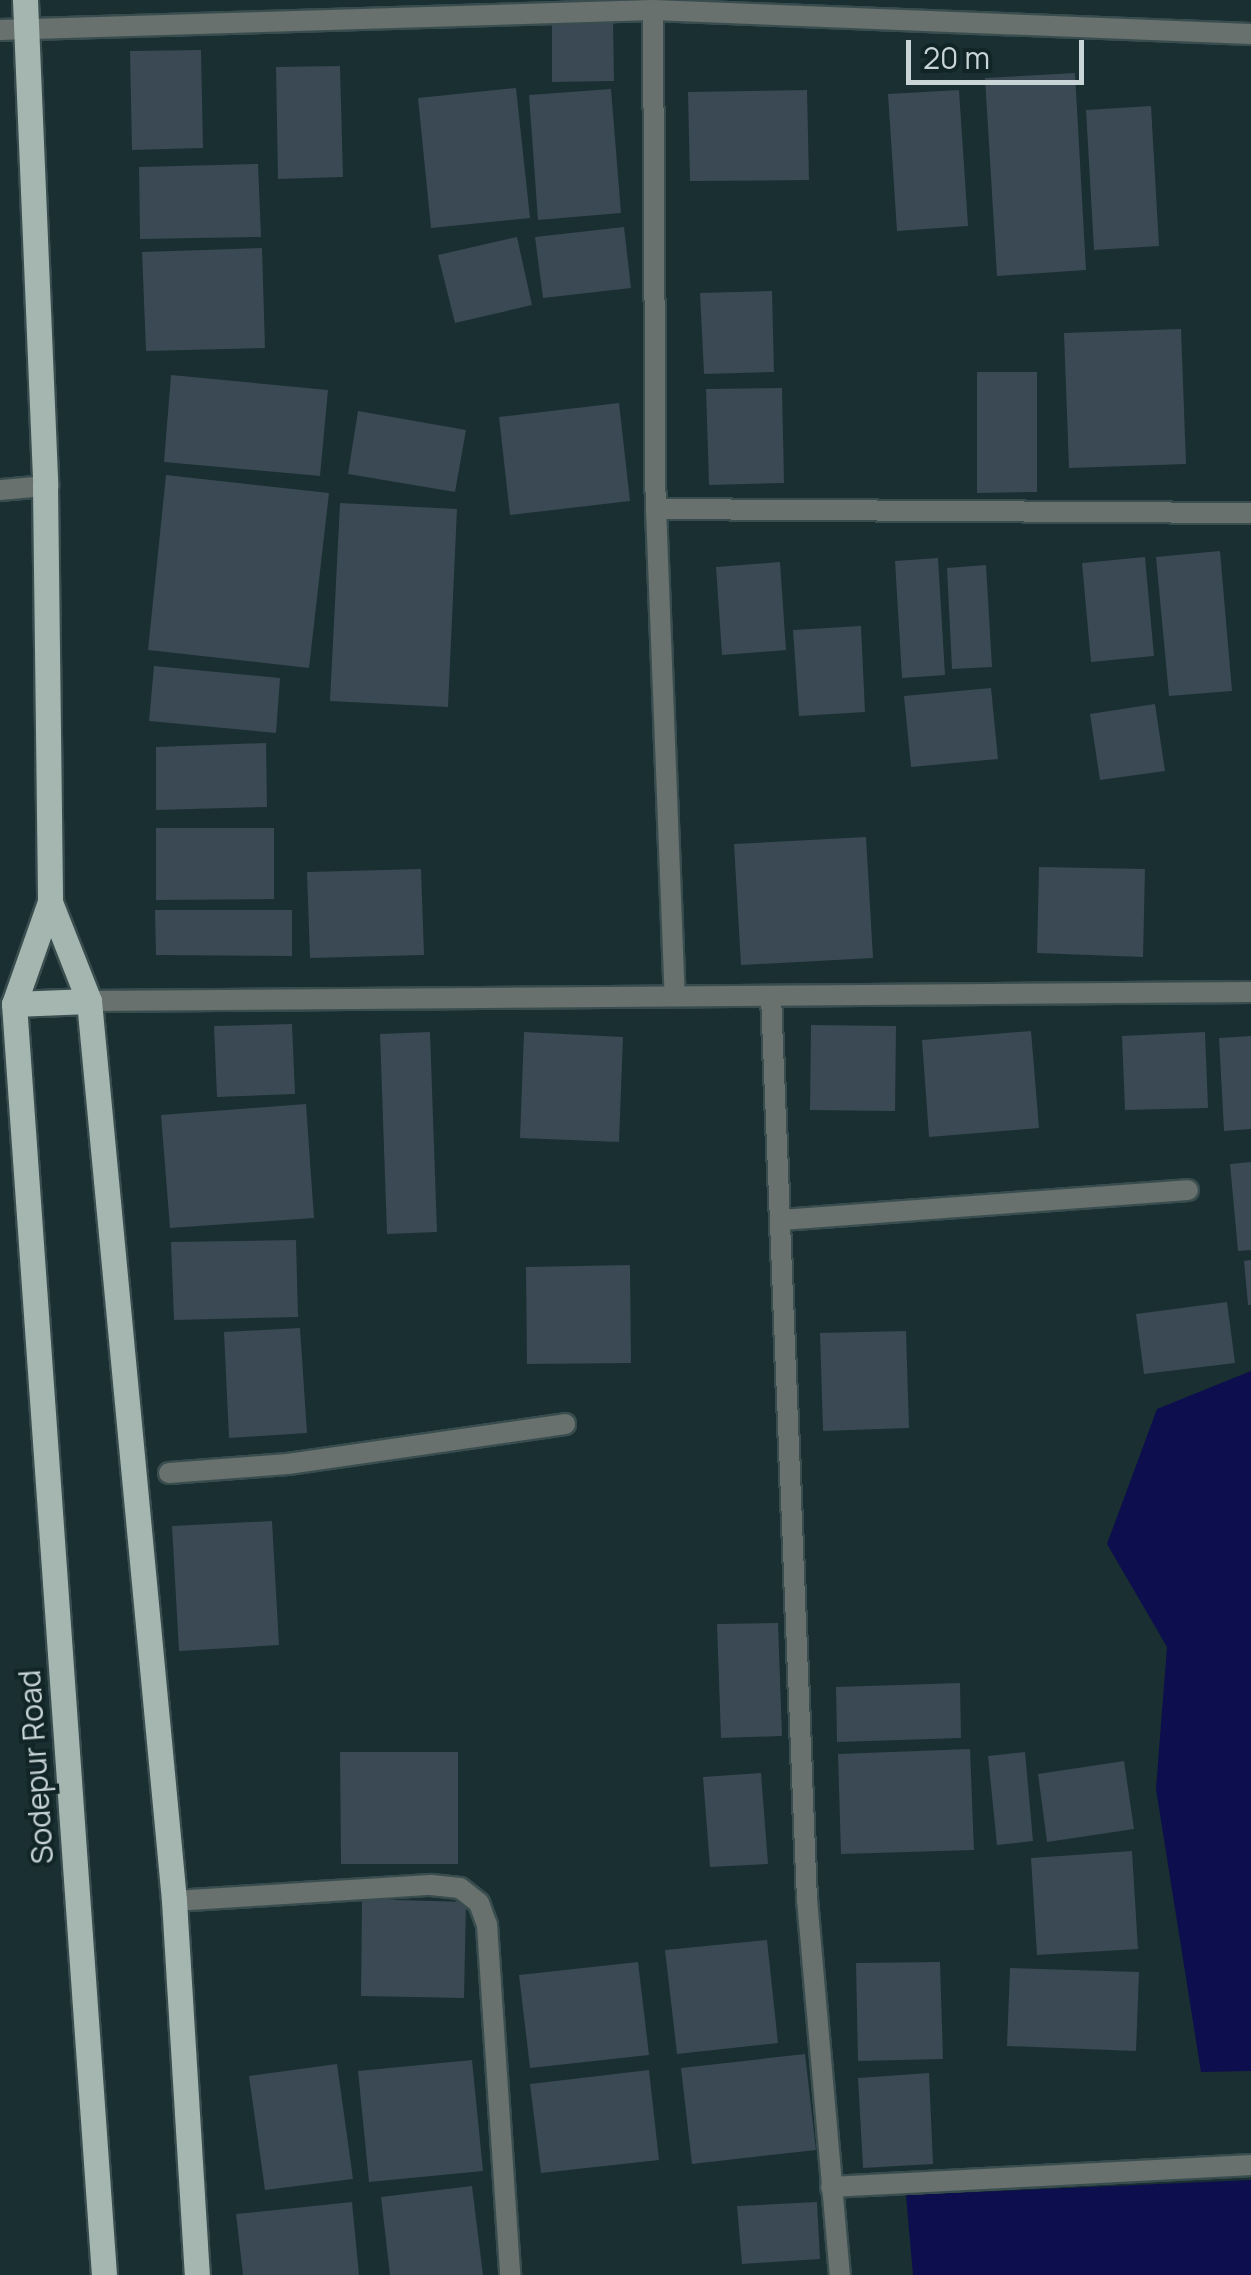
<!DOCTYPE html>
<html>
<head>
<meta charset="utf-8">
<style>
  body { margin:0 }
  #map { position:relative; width:1251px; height:2275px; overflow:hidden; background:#1a2f31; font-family:Manrope,sans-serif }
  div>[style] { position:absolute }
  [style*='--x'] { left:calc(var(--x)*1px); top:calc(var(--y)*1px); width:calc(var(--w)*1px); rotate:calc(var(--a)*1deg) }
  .water>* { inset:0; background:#0c0e4d }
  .building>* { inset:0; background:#3a4954 }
  .roads { filter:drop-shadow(2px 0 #394d4f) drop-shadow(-2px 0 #394d4f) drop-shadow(0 2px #394d4f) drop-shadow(0 -2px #394d4f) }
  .street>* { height:20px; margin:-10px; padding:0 10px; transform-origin:10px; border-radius:10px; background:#68716d }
  .primary>* { height:25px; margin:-12.5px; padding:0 12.5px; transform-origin:12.5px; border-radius:12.5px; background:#a4b6af }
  span { translate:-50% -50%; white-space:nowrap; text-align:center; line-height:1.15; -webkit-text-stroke:8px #112527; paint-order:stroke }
  .street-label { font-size:30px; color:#c8d4d6 }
  .scale { position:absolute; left:906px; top:40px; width:178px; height:45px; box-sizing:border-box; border:5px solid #c8d4d6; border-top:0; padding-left:12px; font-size:30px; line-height:35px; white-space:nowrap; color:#c8d4d6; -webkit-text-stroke:8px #112527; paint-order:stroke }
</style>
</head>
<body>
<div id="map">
  <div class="water">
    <i style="clip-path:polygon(1251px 1371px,1251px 2071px,1201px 2072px,1156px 1789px,1167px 1647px,1107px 1544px,1157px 1409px)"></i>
    <i style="clip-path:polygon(1251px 2180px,1251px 2275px,913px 2275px,906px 2195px)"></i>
  </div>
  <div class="building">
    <i style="clip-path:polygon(613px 18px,614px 81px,552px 82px,552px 19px)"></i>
    <i style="clip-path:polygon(201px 50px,203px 148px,132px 150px,130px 51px)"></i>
    <i style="clip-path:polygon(340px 66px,343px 177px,278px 179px,276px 67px)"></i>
    <i style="clip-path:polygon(1075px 73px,1086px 270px,997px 276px,985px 78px)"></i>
    <i style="clip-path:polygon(516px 88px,530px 218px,431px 228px,418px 98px)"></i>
    <i style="clip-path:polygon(611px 89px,621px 213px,538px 220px,529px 95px)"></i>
    <i style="clip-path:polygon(807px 90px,809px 180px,690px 181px,688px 92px)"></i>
    <i style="clip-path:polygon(959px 90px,968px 226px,897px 231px,888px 94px)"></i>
    <i style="clip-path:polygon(1151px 106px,1159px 246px,1094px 250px,1086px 110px)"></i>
    <i style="clip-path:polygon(258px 164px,261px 237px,140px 239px,139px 167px)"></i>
    <i style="clip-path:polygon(624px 227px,631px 288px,543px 298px,535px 237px)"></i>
    <i style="clip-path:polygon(517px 237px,532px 305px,455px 323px,438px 255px)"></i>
    <i style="clip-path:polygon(262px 248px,265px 348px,146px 351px,142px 252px)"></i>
    <i style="clip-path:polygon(772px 291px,774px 372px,704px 374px,700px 293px)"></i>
    <i style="clip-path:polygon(1181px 329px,1186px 464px,1069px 468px,1064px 333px)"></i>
    <i style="clip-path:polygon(977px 372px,1037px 372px,1037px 492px,977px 493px)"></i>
    <i style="clip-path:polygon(171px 375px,328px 390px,320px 476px,164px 462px)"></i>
    <i style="clip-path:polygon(782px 388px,784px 483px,709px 485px,706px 389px)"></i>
    <i style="clip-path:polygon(619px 403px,630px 501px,510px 515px,499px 417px)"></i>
    <i style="clip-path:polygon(358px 411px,466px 430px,455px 492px,348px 474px)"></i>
    <i style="clip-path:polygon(166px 475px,329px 493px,309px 668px,148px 650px)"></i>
    <i style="clip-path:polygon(340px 503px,457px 509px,448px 707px,330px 701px)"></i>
    <i style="clip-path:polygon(1220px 551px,1232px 691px,1169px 696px,1156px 557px)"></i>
    <i style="clip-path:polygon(1145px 557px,1154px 656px,1091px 662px,1082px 563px)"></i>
    <i style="clip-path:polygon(938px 558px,945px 675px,902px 678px,895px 561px)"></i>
    <i style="clip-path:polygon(780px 562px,786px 650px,722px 655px,716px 567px)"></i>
    <i style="clip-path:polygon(986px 565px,992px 667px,952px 669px,947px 568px)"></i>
    <i style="clip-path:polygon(861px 626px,865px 712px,799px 716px,793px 630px)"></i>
    <i style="clip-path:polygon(154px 666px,280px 678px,276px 733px,149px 721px)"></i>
    <i style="clip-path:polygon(991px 688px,998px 759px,911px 767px,904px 696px)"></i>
    <i style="clip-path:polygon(1155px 704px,1165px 771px,1100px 780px,1090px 714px)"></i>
    <i style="clip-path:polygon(266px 743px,267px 807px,156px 810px,156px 747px)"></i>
    <i style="clip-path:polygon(156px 828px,274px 828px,274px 899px,156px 900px)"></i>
    <i style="clip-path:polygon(866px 837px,873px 958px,741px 965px,734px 844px)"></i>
    <i style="clip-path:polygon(1039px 867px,1145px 869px,1143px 957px,1037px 953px)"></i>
    <i style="clip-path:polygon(421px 869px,424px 955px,310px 958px,307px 872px)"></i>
    <i style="clip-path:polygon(155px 910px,292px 910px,292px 956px,156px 955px)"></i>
    <i style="clip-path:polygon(292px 1024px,295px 1094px,217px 1097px,214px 1026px)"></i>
    <i style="clip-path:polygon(811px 1025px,896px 1026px,895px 1111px,810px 1110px)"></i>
    <i style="clip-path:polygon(1031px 1031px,1039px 1128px,929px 1137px,922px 1040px)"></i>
    <i style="clip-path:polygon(430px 1032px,437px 1232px,387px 1234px,380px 1034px)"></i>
    <i style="clip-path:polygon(524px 1032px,623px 1037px,619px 1142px,520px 1138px)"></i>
    <i style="clip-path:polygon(1205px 1032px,1208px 1108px,1125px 1110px,1122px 1036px)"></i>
    <i style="clip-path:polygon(1251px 1036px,1251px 1129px,1224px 1131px,1219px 1038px)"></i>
    <i style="clip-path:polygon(306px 1104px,314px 1218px,170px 1228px,161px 1115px)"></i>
    <i style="clip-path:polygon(1251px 1162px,1251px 1250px,1238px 1251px,1230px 1164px)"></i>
    <i style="clip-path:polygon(296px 1240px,298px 1317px,174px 1320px,171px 1242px)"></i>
    <i style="clip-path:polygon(1251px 1260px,1251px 1305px,1248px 1305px,1244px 1261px)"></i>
    <i style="clip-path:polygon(630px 1265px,631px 1363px,527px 1364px,526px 1267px)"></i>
    <i style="clip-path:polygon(1227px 1302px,1235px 1363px,1144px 1374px,1136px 1314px)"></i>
    <i style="clip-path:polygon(300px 1328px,307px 1433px,229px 1438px,224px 1332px)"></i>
    <i style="clip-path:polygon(906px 1331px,909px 1428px,823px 1431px,820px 1333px)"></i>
    <i style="clip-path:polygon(272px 1521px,279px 1645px,179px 1651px,172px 1526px)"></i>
    <i style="clip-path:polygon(778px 1623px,782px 1736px,721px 1738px,717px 1624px)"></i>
    <i style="clip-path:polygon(960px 1683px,961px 1738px,837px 1742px,836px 1687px)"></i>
    <i style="clip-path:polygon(970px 1749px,974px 1850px,841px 1854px,838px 1754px)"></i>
    <i style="clip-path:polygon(340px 1752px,458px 1752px,458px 1864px,341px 1864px)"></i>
    <i style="clip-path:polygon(1025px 1752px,1033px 1841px,997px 1845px,988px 1756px)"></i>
    <i style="clip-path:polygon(1124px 1761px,1134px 1829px,1047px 1842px,1038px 1774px)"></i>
    <i style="clip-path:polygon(761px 1773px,768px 1864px,710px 1867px,703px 1777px)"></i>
    <i style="clip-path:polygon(1132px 1851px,1138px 1949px,1037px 1955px,1031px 1858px)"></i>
    <i style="clip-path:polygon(362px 1899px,466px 1902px,464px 1998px,361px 1996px)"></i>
    <i style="clip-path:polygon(767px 1940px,778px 2043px,677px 2054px,665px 1950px)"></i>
    <i style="clip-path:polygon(638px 1962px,649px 2055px,530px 2068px,519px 1975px)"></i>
    <i style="clip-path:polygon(940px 1962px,943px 2059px,858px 2061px,856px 1963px)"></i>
    <i style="clip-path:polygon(1010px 1968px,1139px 1972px,1136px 2051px,1007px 2046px)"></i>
    <i style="clip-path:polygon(805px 2054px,816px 2150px,692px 2164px,681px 2068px)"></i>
    <i style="clip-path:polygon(472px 2060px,483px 2171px,369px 2182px,358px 2071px)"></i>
    <i style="clip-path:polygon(337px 2064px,353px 2179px,265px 2190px,249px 2076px)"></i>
    <i style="clip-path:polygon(649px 2070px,659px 2160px,541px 2173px,530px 2084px)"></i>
    <i style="clip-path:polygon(929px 2073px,933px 2164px,863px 2168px,858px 2078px)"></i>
    <i style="clip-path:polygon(472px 2186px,483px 2275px,390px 2275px,381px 2197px)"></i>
    <i style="clip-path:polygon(352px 2202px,359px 2275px,243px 2275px,236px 2214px)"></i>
    <i style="clip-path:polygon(817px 2202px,820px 2259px,742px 2264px,737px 2206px)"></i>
  </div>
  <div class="roads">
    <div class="street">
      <i style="--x:653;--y:10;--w:499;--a:89.7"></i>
      <i style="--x:656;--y:509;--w:595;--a:0.39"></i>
      <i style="--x:0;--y:30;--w:653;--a:-1.75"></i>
      <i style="--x:653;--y:10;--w:598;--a:2.3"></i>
      <i style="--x:0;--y:490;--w:45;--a:-5.1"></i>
      <i style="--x:656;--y:509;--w:486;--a:87.8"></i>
      <i style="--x:771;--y:996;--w:904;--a:87.72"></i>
      <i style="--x:807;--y:1899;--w:377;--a:85"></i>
      <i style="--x:89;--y:1001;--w:1162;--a:-0.44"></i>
      <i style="--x:781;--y:1220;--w:408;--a:-4.2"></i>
      <i style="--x:169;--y:1473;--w:119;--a:-4.3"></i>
      <i style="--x:288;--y:1464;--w:280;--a:-8.2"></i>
      <i style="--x:174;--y:1901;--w:257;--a:-3.6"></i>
      <i style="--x:431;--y:1885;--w:29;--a:6"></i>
      <i style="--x:460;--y:1888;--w:24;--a:38"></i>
      <i style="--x:479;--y:1903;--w:23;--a:70"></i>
      <i style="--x:487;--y:1925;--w:351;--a:86.2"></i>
      <i style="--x:831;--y:2187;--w:421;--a:-3"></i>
    </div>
    <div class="primary">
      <i style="--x:25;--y:0;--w:486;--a:87.6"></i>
      <i style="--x:45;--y:486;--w:416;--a:89.3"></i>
      <i style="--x:14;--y:1004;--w:75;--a:-2.3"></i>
      <i style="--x:104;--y:2275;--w:1274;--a:-94.05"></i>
      <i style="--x:14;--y:1004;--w:108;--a:-70.6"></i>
      <i style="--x:50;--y:902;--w:106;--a:68.5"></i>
      <i style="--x:89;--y:1001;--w:904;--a:84.6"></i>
      <i style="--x:174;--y:1901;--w:375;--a:86.5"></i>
    </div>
  </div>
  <div class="street-label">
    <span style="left:36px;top:1767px;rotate:-94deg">Sodepur Road</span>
  </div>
  <div class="scale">20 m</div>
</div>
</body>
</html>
